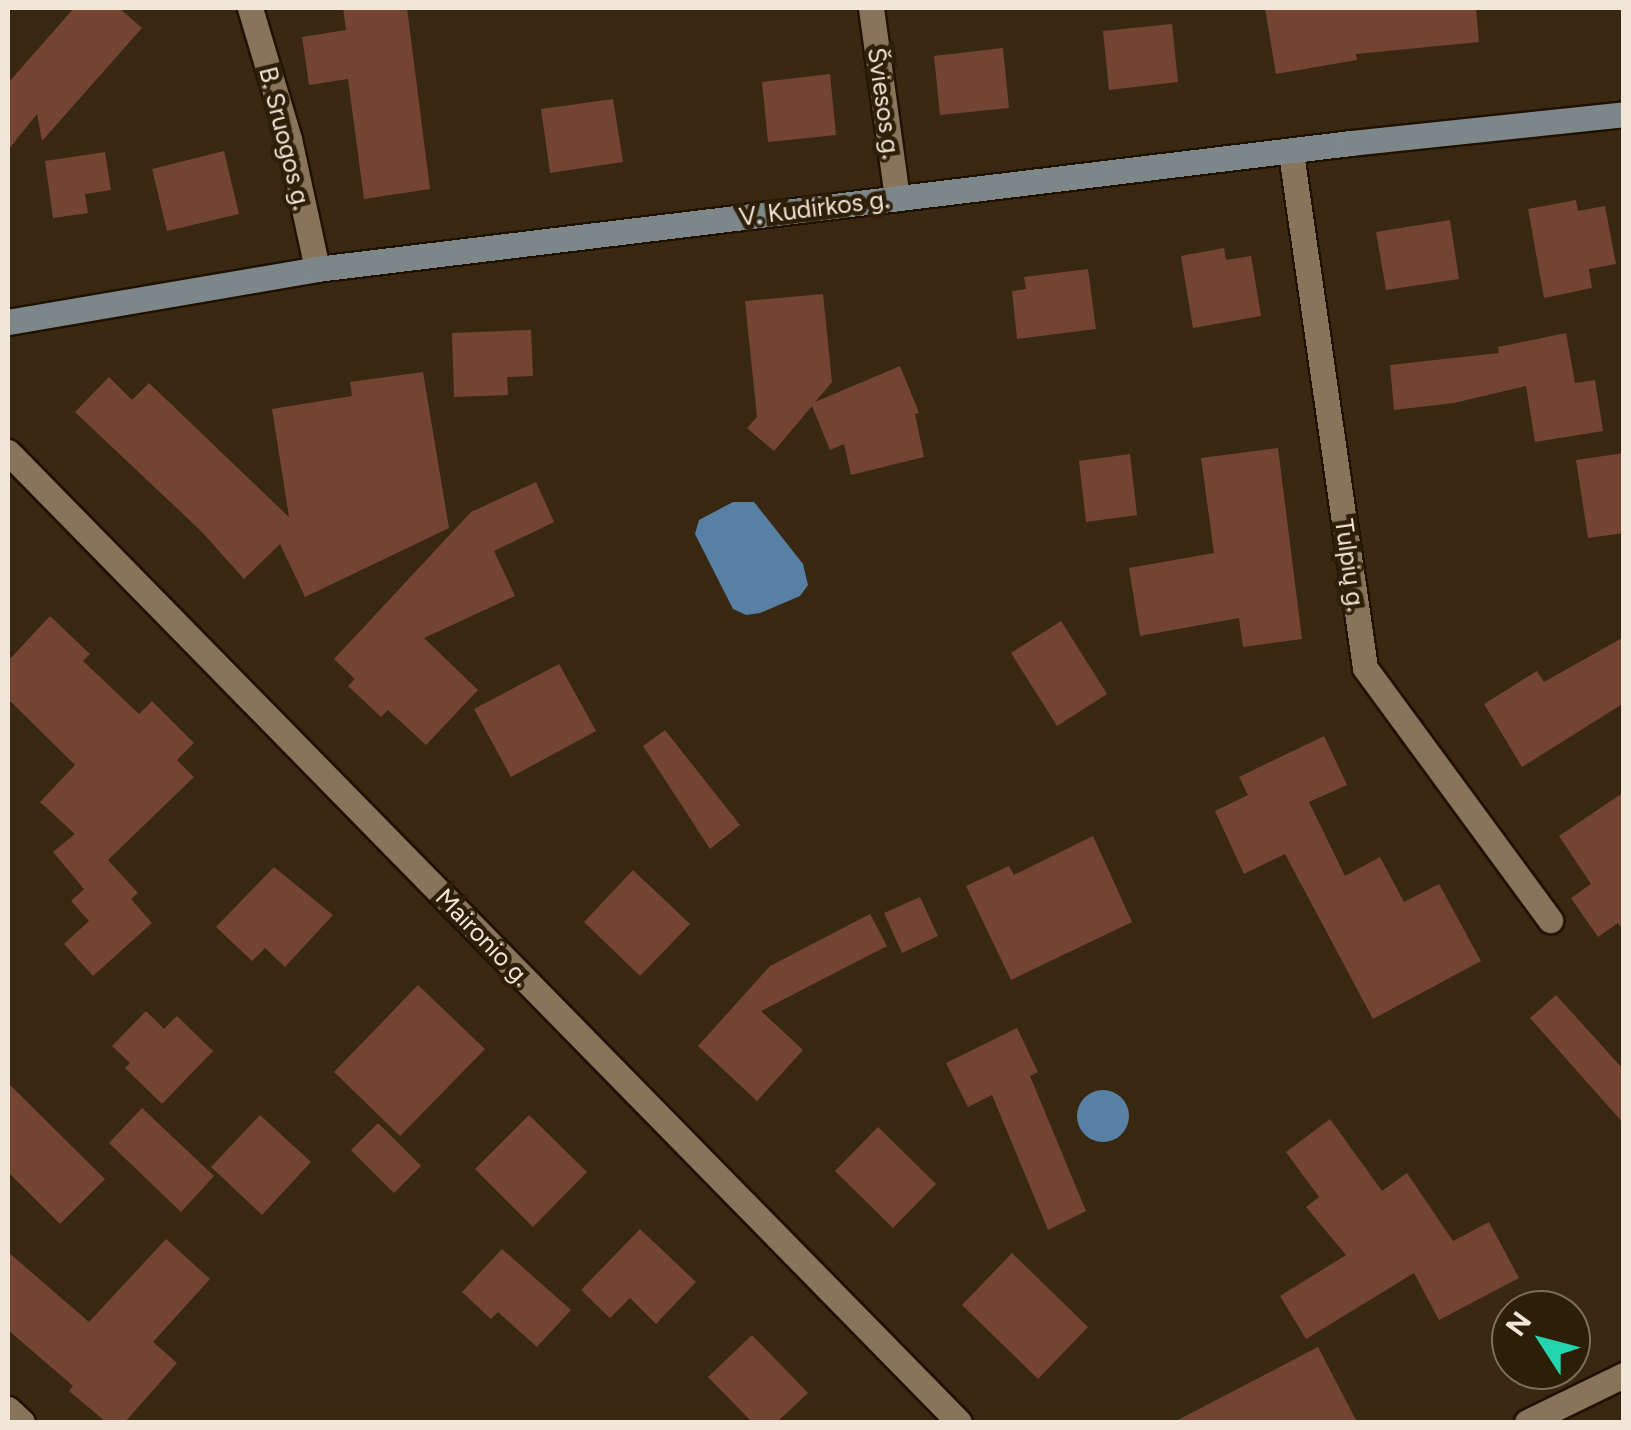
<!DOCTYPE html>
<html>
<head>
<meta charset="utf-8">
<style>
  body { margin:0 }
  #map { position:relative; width:1631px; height:1430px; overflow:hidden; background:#382711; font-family:Figtree,sans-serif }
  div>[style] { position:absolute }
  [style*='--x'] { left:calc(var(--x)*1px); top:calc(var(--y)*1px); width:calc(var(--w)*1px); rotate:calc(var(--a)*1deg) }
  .water>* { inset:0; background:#5880a4 }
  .round { border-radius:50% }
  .building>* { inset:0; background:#744433 }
  .roads { filter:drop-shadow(2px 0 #1f1000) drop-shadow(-2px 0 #1f1000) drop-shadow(0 2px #1f1000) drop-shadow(0 -2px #1f1000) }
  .minor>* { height:25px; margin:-12.5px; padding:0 12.5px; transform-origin:12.5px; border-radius:12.5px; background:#87745b }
  .secondary>* { height:25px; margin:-12.5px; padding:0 12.5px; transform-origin:12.5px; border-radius:12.5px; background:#7d8789 }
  span { translate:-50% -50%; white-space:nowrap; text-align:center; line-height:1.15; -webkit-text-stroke:9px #2d1e07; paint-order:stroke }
  .street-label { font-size:25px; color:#f1e6d8 }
  .frame { position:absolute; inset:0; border:10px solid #f1e6d8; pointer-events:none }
  .north { position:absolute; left:1491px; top:1290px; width:100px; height:100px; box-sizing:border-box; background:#2d1e07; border:2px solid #7b6e5b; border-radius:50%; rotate:306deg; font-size:28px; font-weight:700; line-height:40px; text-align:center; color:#f1e6d8 }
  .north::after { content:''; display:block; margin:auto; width:35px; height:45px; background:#23d5af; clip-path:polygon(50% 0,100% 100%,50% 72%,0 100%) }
</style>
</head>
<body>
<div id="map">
  <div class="water">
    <i style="clip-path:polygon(733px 502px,754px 502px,803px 564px,808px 585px,800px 596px,760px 613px,746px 615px,733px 609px,695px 534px,699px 520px)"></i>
    <i class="round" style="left:1077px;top:1090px;width:52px;height:52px"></i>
  </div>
  <div class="building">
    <i style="clip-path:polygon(74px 8px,119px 8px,142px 28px,42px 141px,37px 114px,8px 150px,8px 83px)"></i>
    <i style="clip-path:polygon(343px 8px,407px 8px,430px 189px,364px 199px,348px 79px,309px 85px,302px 37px,346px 30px)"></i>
    <i style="clip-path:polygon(1265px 8px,1476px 8px,1479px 42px,1356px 54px,1357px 60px,1276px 74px)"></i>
    <i style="clip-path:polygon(1172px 24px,1178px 82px,1109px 90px,1103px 31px)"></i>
    <i style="clip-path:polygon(1003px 48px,1009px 108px,940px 115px,934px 56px)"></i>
    <i style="clip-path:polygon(830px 74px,836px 135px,768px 142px,762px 82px)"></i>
    <i style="clip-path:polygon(613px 99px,623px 162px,550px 173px,541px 109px)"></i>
    <i style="clip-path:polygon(224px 151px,239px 214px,167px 231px,152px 169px)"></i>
    <i style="clip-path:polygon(105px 152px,111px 190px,85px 194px,88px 213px,53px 218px,45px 161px)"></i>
    <i style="clip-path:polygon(1576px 200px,1578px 211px,1605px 206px,1616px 264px,1589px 269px,1592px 288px,1544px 298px,1528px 209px)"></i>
    <i style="clip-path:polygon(1450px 220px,1459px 279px,1386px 290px,1376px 232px)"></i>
    <i style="clip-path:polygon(1224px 248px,1226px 260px,1251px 256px,1261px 316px,1193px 328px,1181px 256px)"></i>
    <i style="clip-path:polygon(1088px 269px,1096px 329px,1017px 339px,1012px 291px,1026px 289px,1024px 277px)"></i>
    <i style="clip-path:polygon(823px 294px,832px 382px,815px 402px,900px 366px,919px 413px,915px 414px,924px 457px,851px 475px,844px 444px,830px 450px,812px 406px,774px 451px,747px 428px,757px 417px,745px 301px)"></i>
    <i style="clip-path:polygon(531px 330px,533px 376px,507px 377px,508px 395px,454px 397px,452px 333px)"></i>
    <i style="clip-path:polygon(1566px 333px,1575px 383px,1595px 380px,1603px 431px,1535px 442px,1526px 386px,1454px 403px,1394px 410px,1390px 365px,1499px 353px,1498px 347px)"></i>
    <i style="clip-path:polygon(423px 372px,449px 528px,305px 597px,280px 544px,244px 579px,202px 532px,75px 412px,109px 377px,132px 400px,149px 383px,289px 517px,272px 409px,352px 396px,350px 382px)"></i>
    <i style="clip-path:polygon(1278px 448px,1302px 639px,1243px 647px,1239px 618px,1140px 636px,1129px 568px,1214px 553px,1201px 458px)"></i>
    <i style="clip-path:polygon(1624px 453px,1624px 533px,1588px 538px,1576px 460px)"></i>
    <i style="clip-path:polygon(1130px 454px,1137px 515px,1086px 522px,1079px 461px)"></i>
    <i style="clip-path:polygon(536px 482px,554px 522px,494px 551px,515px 596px,424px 638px,478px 690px,426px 745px,388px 710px,381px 717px,348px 686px,355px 679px,334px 659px,471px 512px)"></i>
    <i style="clip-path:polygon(50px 616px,90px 654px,83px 661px,139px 714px,152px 701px,194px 743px,177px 760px,194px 777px,108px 860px,138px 893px,131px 899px,152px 923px,93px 976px,64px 944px,89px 921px,71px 901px,84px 889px,53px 852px,75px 834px,40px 802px,75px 765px,8px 699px,8px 661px)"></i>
    <i style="clip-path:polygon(1061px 621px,1107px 694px,1057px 726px,1011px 653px)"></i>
    <i style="clip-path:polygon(1624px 637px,1624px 703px,1522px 767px,1484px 704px,1537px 671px,1544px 682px)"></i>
    <i style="clip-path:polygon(559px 664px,596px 731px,511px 777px,474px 709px)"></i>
    <i style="clip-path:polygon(665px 730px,740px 825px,710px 849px,643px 746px)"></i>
    <i style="clip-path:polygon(1324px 736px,1347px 785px,1309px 802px,1345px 876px,1380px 857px,1404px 902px,1439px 884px,1481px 961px,1373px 1019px,1285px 854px,1244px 874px,1215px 811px,1248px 795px,1239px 777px)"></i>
    <i style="clip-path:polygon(1624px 792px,1624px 931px,1618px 923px,1598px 937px,1571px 898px,1591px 884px,1559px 836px)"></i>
    <i style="clip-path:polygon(1093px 836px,1132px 922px,1011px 980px,966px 886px,1009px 866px,1014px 875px)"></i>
    <i style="clip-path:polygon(274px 867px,333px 915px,285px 967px,265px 948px,252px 961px,216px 927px)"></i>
    <i style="clip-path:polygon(633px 870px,690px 924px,640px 976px,584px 922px)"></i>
    <i style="clip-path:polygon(920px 897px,938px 936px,902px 953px,884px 913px)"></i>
    <i style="clip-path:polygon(870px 914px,887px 946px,761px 1011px,803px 1050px,757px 1101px,698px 1046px,770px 966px)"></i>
    <i style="clip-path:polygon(418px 985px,485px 1049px,400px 1136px,334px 1072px)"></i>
    <i style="clip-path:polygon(1556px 995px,1624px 1070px,1624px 1124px,1530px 1018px)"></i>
    <i style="clip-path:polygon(146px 1011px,164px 1029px,177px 1016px,213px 1051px,162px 1104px,125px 1068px,130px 1063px,112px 1046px)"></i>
    <i style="clip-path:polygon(1017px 1028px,1038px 1072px,1030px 1076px,1086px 1211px,1048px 1230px,992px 1095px,968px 1107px,946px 1063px)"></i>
    <i style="clip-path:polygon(8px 1083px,105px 1179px,60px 1224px,8px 1172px)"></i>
    <i style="clip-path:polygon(142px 1108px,214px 1176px,181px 1212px,109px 1143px)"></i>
    <i style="clip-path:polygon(260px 1115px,311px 1162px,262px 1215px,211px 1167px)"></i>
    <i style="clip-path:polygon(529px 1115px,587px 1172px,533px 1227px,475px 1169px)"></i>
    <i style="clip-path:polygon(1330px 1119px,1382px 1191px,1407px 1173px,1453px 1241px,1489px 1222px,1519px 1278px,1439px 1320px,1414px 1273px,1306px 1339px,1280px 1296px,1346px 1255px,1306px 1207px,1319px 1197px,1286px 1152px)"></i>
    <i style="clip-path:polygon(378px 1123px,421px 1166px,394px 1193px,351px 1150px)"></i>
    <i style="clip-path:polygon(878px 1127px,936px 1184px,893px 1228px,835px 1171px)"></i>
    <i style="clip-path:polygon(640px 1229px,696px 1282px,656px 1324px,630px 1298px,610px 1318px,581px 1290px)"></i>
    <i style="clip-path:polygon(166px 1239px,210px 1279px,153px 1342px,177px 1363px,125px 1422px,106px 1422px,69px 1391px,73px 1386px,8px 1330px,8px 1252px,89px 1322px)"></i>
    <i style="clip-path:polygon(502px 1249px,571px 1310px,537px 1347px,498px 1312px,491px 1319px,462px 1292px)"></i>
    <i style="clip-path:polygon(1012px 1253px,1088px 1327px,1038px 1379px,962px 1305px)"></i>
    <i style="clip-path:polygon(752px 1335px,808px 1393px,777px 1422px,752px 1422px,708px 1377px)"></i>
    <i style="clip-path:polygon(1318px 1347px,1357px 1422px,1174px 1422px)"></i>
  </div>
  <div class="roads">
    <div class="minor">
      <i style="--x:250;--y:8;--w:137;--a:73.4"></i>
      <i style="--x:289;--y:139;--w:133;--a:77.8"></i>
      <i style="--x:871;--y:8;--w:192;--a:82.2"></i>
      <i style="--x:1291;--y:153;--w:520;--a:81.82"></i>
      <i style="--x:1365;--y:668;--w:313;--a:53.7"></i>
      <i style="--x:8;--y:452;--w:1358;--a:45.57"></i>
      <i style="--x:8;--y:1409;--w:19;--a:43"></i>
      <i style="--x:1527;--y:1422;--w:108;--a:-25.9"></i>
    </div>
    <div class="secondary">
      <i style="--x:8;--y:322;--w:314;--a:-9.7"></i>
      <i style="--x:317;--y:269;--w:1041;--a:-6.95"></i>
      <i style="--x:1350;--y:143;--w:276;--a:-6"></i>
    </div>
  </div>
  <div class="street-label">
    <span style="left:884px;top:103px;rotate:82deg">Šviesos g.</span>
    <span style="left:285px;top:138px;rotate:76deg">B. Sruogos g.</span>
    <span style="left:814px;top:208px;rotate:-7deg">V. Kudirkos g.</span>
    <span style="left:1350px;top:565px;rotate:82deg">Tulpių g.</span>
    <span style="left:483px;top:937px;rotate:46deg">Maironio g.</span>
  </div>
  <div class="frame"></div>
  <div class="north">N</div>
</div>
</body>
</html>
